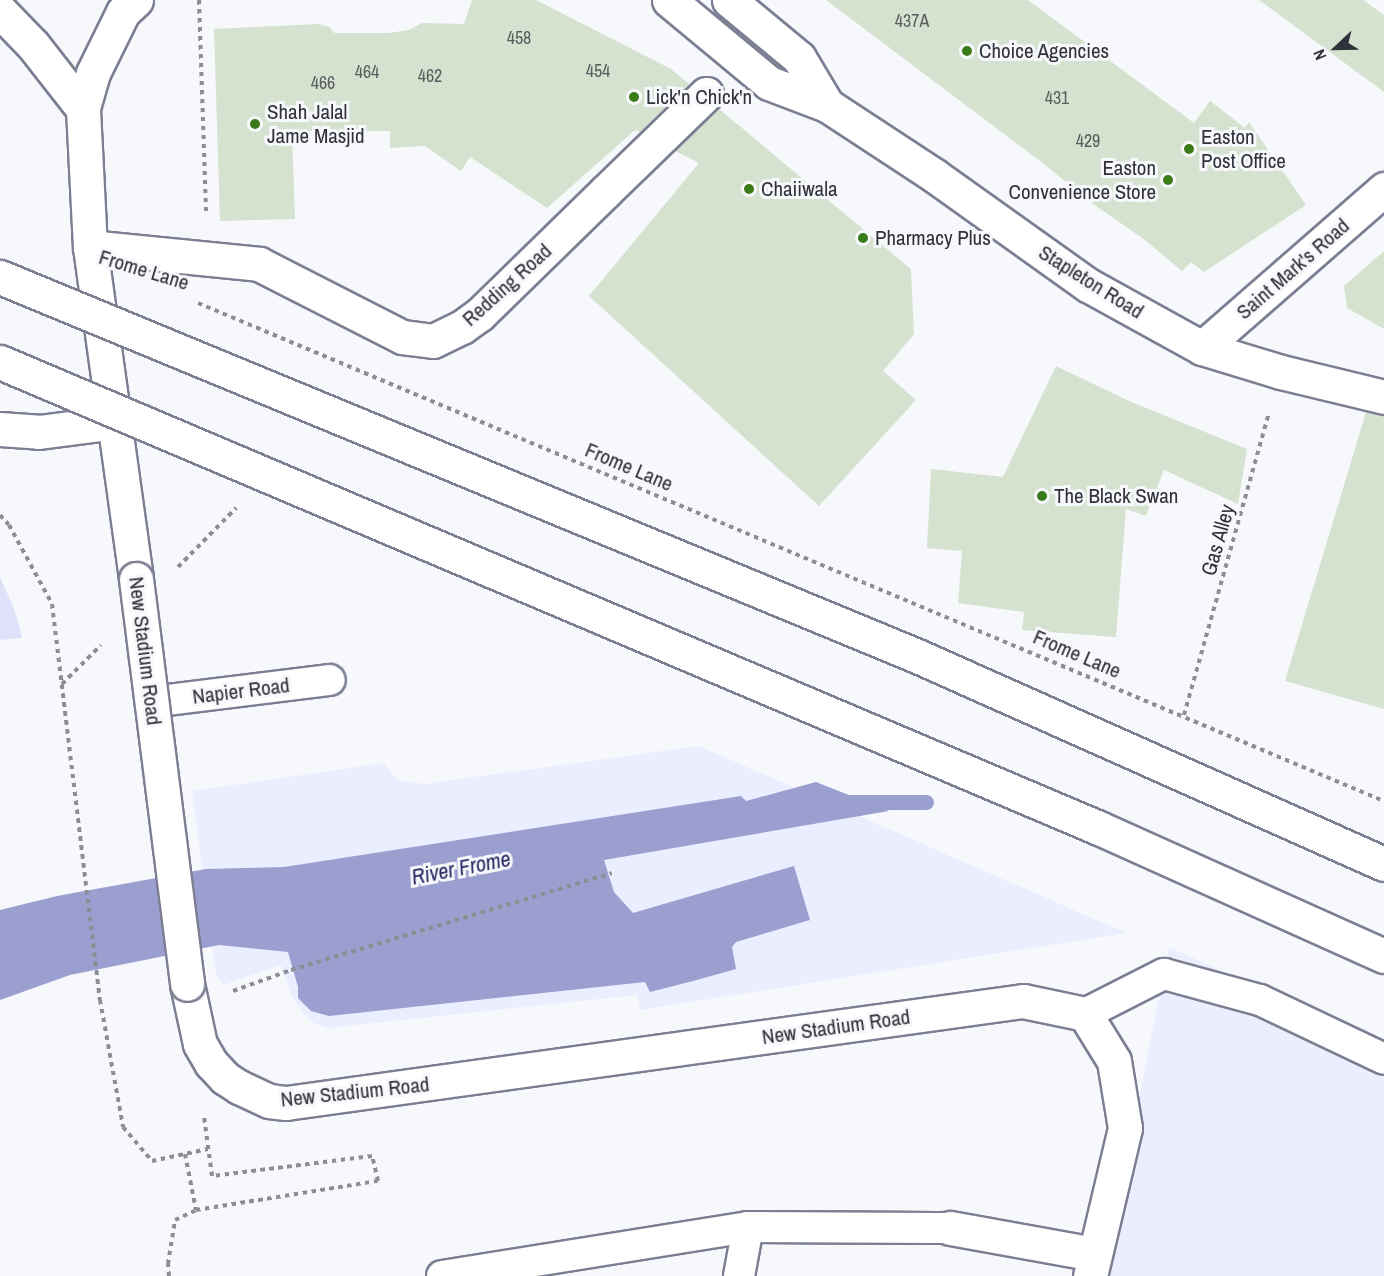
<!DOCTYPE html>
<html>
<head>
<meta charset="utf-8">
<style>
  body { margin:0 }
  #map { position:relative; width:1384px; height:1276px; overflow:hidden; background:#f7f8fc; font-family:"Archivo Narrow",sans-serif }
  div>[style] { position:absolute }
  [style*='--x'] { left:calc(var(--x)*1px); top:calc(var(--y)*1px); width:calc(var(--w)*1px); rotate:calc(var(--a)*1deg) }
  .built>* { inset:0; background:#ebeeff }
  .green>* { inset:0; background:#dee1f9 }
  .water>* { inset:0; background:#9a9fcf }
  .stream>* { height:15px; margin:-7.5px; padding:0 7.5px; transform-origin:7.5px; border-radius:7.5px; background:#9a9fcf }
  .building>* { inset:0; background:#d4e2cf }
  .path>* { height:4px; margin-top:-2px; transform-origin:0; background:repeating-linear-gradient(90deg,#8d8e94 0 4.5px,transparent 0 9px) }
  .roads { filter:drop-shadow(2px 0 #7c7e92) drop-shadow(-2px 0 #7c7e92) drop-shadow(0 2px #7c7e92) drop-shadow(0 -2px #7c7e92) }
  .service>* { height:30px; margin:-15px; padding:0 15px; transform-origin:15px; border-radius:15px; background:#fff }
  .pedestrian>* { height:33px; margin:-16.5px; padding:0 16.5px; transform-origin:16.5px; border-radius:16.5px; background:#fff }
  .minor>* { height:33px; margin:-16.5px; padding:0 16.5px; transform-origin:16.5px; border-radius:16.5px; background:#fff }
  .primary>* { height:33px; margin:-16.5px; padding:0 16.5px; transform-origin:16.5px; border-radius:16.5px; background:#fff }
  .bridges { filter:drop-shadow(2px 0 #7c7e92) drop-shadow(-2px 0 #7c7e92) drop-shadow(0 2px #7c7e92) drop-shadow(0 -2px #7c7e92) }
  .minor-bridge>* { height:33px; margin:-16.5px; padding:0 16.5px; transform-origin:16.5px; border-radius:16.5px; background:#fff }
  .motorway-bridge>* { height:33px; margin:-16.5px; padding:0 16.5px; transform-origin:16.5px; border-radius:16.5px; background:#fff }
  .dots>* { width:16px; height:16px; translate:-50% -50%; box-sizing:border-box; border:3px solid #f7f8fc; border-radius:50% }
  span { translate:-50% -50%; white-space:nowrap; text-align:center; line-height:1.15; -webkit-text-stroke:6px #f7f8fc; paint-order:stroke }
  .number-label { font-size:18px; color:#595d5e }
  .number-label span { -webkit-text-stroke-width:0 }
  .poi-label { font-size:21px; color:#303139 }
  .left { translate:0 -50%; text-align:left }
  .right { translate:-100% -50%; text-align:right }
  .street-label { font-size:21px; color:#303139 }
  .water-label { font-size:22px; color:#292761; font-style:italic }
  .north { position:absolute; left:1306px; top:18px; width:60px; height:60px; -webkit-text-stroke:4px #f7f8fc; paint-order:stroke; rotate:248deg; font-size:16px; font-weight:700; line-height:24px; text-align:center; color:#303139 }
  .north::after { content:''; display:block; margin:auto; width:21px; height:27px; background:#303139; clip-path:polygon(50% 0,100% 100%,50% 72%,0 100%) }
</style>
</head>
<body>
<div id="map">
  <div class="built">
    <i style="clip-path:polygon(699px 746px,1126px 933px,640px 1010px,637px 995px,327px 1028px,314px 1023px,303px 1013px,292px 996px,281px 965px,223px 985px,216px 976px,192px 791px,384px 763px,397px 780px,424px 784px)"></i>
    <i style="clip-path:polygon(1169px 947px,1384px 1045px,1384px 1276px,1104px 1276px)"></i>
  </div>
  <div class="green">
    <i style="clip-path:polygon(0 577px,15px 611px,22px 638px,0 640px)"></i>
  </div>
  <div class="water">
    <i style="clip-path:polygon(816px 782px,889px 811px,604px 860px,614px 892px,633px 913px,794px 866px,810px 920px,736px 942px,732px 947px,736px 969px,693px 981px,650px 992px,645px 982px,329px 1016px,311px 1011px,298px 998px,298px 987px,288px 952px,219px 945px,70px 975px,0 1000px,0 910px,57px 896px,206px 869px,284px 867px,741px 796px,746px 801px)"></i>
  </div>
  <div class="stream">
    <i style="--x:845;--y:802;--w:81;--a:0"></i>
  </div>
  <div class="building">
    <i style="clip-path:polygon(472px 0,536px 0,671px 69px,689px 84px,640px 132px,635px 130px,547px 208px,470px 157px,461px 171px,425px 146px,390px 148px,390px 131px,292px 131px,295px 219px,220px 221px,214px 29px,319px 24px,329px 27px,335px 33px,389px 33px,409px 30px,422px 23px,464px 24px)"></i>
    <i style="clip-path:polygon(826px 0,1028px 0,1194px 123px,1210px 101px,1245px 128px,1249px 122px,1306px 205px,1204px 272px,1191px 262px,1182px 271px,1145px 240px,1093px 204px,1040px 161px)"></i>
    <i style="clip-path:polygon(1259px 0,1363px 0,1384px 15px,1384px 92px)"></i>
    <i style="clip-path:polygon(718px 108px,911px 269px,914px 334px,883px 371px,916px 400px,819px 506px,589px 296px,699px 163px,675px 151px)"></i>
    <i style="clip-path:polygon(1384px 251px,1384px 329px,1347px 308px,1344px 286px)"></i>
    <i style="clip-path:polygon(1056px 366px,1129px 401px,1247px 449px,1238px 504px,1164px 470px,1146px 516px,1126px 509px,1116px 637px,1022px 630px,1024px 612px,958px 603px,962px 551px,927px 548px,931px 469px,1003px 477px)"></i>
    <i style="clip-path:polygon(1366px 412px,1384px 415px,1384px 709px,1285px 681px)"></i>
  </div>
  <div class="path">
    <i style="--x:199;--y:0;--w:216;--a:88.1"></i>
    <i style="--x:198;--y:303;--w:1286;--a:22.78"></i>
    <i style="--x:0;--y:515;--w:13;--a:48"></i>
    <i style="--x:9;--y:525;--w:90;--a:61.4"></i>
    <i style="--x:52;--y:604;--w:399;--a:83.1"></i>
    <i style="--x:100;--y:1000;--w:129;--a:79.7"></i>
    <i style="--x:123;--y:1127;--w:45;--a:49.5"></i>
    <i style="--x:152;--y:1161;--w:57;--a:-12.1"></i>
    <i style="--x:178;--y:567;--w:83;--a:-45.5"></i>
    <i style="--x:62;--y:684;--w:55;--a:-45"></i>
    <i style="--x:1184;--y:715;--w:314;--a:-74.3"></i>
    <i style="--x:233;--y:991;--w:62;--a:-19.9"></i>
    <i style="--x:291;--y:970;--w:335;--a:-16.8"></i>
    <i style="--x:185;--y:1154;--w:57;--a:78.9"></i>
    <i style="--x:169;--y:1276;--w:12;--a:-95"></i>
    <i style="--x:168;--y:1264;--w:45;--a:-81"></i>
    <i style="--x:175;--y:1220;--w:23;--a:-25"></i>
    <i style="--x:196;--y:1210;--w:184;--a:-9.1"></i>
    <i style="--x:378;--y:1181;--w:26;--a:-103"></i>
    <i style="--x:372;--y:1156;--w:161;--a:172.9"></i>
    <i style="--x:212;--y:1176;--w:61;--a:-97.6"></i>
  </div>
  <div class="roads">
    <div class="service">
      <i style="--x:151;--y:702;--w:180;--a:-7"></i>
      <i style="--x:1085;--y:1014;--w:89;--a:-26.9"></i>
      <i style="--x:1164;--y:974;--w:99;--a:15.2"></i>
      <i style="--x:1260;--y:1000;--w:137;--a:25.4"></i>
      <i style="--x:748;--y:1227;--w:202;--a:0.3"></i>
      <i style="--x:442;--y:1276;--w:310;--a:-9.1"></i>
      <i style="--x:748;--y:1227;--w:50;--a:100.4"></i>
    </div>
    <div class="pedestrian">
      <i style="--x:605;--y:192;--w:141;--a:-44.1"></i>
    </div>
    <div class="minor">
      <i style="--x:136;--y:0;--w:18;--a:137"></i>
      <i style="--x:123;--y:12;--w:68;--a:116.2"></i>
      <i style="--x:93;--y:73;--w:37;--a:106"></i>
      <i style="--x:83;--y:109;--w:138;--a:87.1"></i>
      <i style="--x:90;--y:247;--w:335;--a:82.1"></i>
      <i style="--x:0;--y:11;--w:47;--a:45.9"></i>
      <i style="--x:33;--y:45;--w:81;--a:52"></i>
      <i style="--x:90;--y:247;--w:170;--a:5.7"></i>
      <i style="--x:259;--y:264;--w:161;--a:27"></i>
      <i style="--x:402;--y:337;--w:31;--a:7"></i>
      <i style="--x:433;--y:341;--w:32;--a:-26"></i>
      <i style="--x:462;--y:327;--w:22;--a:-36"></i>
      <i style="--x:480;--y:314;--w:175;--a:-44.3"></i>
      <i style="--x:1202;--y:348;--w:242;--a:-41.1"></i>
      <i style="--x:0;--y:429;--w:39;--a:4"></i>
      <i style="--x:39;--y:432;--w:78;--a:-7.4"></i>
      <i style="--x:187;--y:984;--w:61;--a:77.8"></i>
      <i style="--x:200;--y:1044;--w:22;--a:60"></i>
      <i style="--x:211;--y:1063;--w:21;--a:47"></i>
      <i style="--x:225;--y:1078;--w:17;--a:33"></i>
      <i style="--x:239;--y:1087;--w:33;--a:25"></i>
      <i style="--x:269;--y:1101;--w:17;--a:7"></i>
      <i style="--x:286;--y:1103;--w:744;--a:-7.88"></i>
      <i style="--x:1023;--y:1001;--w:63;--a:11.8"></i>
      <i style="--x:1085;--y:1014;--w:55;--a:58.3"></i>
      <i style="--x:1114;--y:1061;--w:68;--a:80.7"></i>
      <i style="--x:1125;--y:1128;--w:152;--a:103.3"></i>
      <i style="--x:950;--y:1228;--w:147;--a:10.2"></i>
    </div>
    <div class="primary">
      <i style="--x:669;--y:0;--w:130;--a:39.7"></i>
      <i style="--x:769;--y:83;--w:62;--a:20.8"></i>
      <i style="--x:827;--y:105;--w:129;--a:33.3"></i>
      <i style="--x:935;--y:176;--w:188;--a:35.5"></i>
      <i style="--x:1088;--y:285;--w:130;--a:28.9"></i>
      <i style="--x:1202;--y:348;--w:83;--a:16.9"></i>
      <i style="--x:1281;--y:372;--w:106;--a:13.6"></i>
      <i style="--x:729;--y:0;--w:91;--a:39.6"></i>
      <i style="--x:799;--y:58;--w:55;--a:59.2"></i>
    </div>
  </div>
  <div class="bridges">
    <div class="minor-bridge">
      <i style="--x:136;--y:579;--w:408;--a:82.8"></i>
    </div>
    <div class="motorway-bridge">
      <i style="--x:0;--y:277;--w:990;--a:22.45"></i>
      <i style="--x:915;--y:655;--w:513;--a:24.02"></i>
      <i style="--x:0;--y:362;--w:1194;--a:22.98"></i>
      <i style="--x:1099;--y:828;--w:312;--a:24.2"></i>
    </div>
  </div>
  <div class="dots">
    <i style="left:967px;top:51px;background:#397a19"></i>
    <i style="left:634px;top:97px;background:#397a19"></i>
    <i style="left:255px;top:124px;background:#397a19"></i>
    <i style="left:1189px;top:149px;background:#397a19"></i>
    <i style="left:1168px;top:180px;background:#397a19"></i>
    <i style="left:749px;top:189px;background:#397a19"></i>
    <i style="left:863px;top:238px;background:#397a19"></i>
    <i style="left:1042px;top:496px;background:#397a19"></i>
  </div>
  <div class="number-label">
    <span style="left:912px;top:21px">437A</span>
    <span style="left:519px;top:38px">458</span>
    <span style="left:598px;top:71px">454</span>
    <span style="left:367px;top:72px">464</span>
    <span style="left:430px;top:76px">462</span>
    <span style="left:323px;top:83px">466</span>
    <span style="left:1057px;top:98px">431</span>
    <span style="left:1088px;top:141px">429</span>
  </div>
  <div class="poi-label">
    <span class="left" style="left:979px;top:51px">Choice Agencies</span>
    <span class="left" style="left:646px;top:97px">Lick'n Chick'n</span>
    <span class="left" style="left:267px;top:124px">Shah Jalal<br>Jame Masjid</span>
    <span class="left" style="left:1201px;top:149px">Easton<br>Post Office</span>
    <span class="right" style="left:1156px;top:180px">Easton<br>Convenience Store</span>
    <span class="left" style="left:761px;top:189px">Chaiiwala</span>
    <span class="left" style="left:875px;top:238px">Pharmacy Plus</span>
    <span class="left" style="left:1054px;top:496px">The Black Swan</span>
  </div>
  <div class="street-label">
    <span style="left:1293px;top:269px;rotate:-41deg">Saint Mark's Road</span>
    <span style="left:144px;top:270px;rotate:17deg">Frome Lane</span>
    <span style="left:1091px;top:282px;rotate:32deg">Stapleton Road</span>
    <span style="left:507px;top:285px;rotate:-42deg">Redding Road</span>
    <span style="left:629px;top:467px;rotate:23deg">Frome Lane</span>
    <span style="left:1218px;top:540px;rotate:-74deg">Gas Alley</span>
    <span style="left:145px;top:651px;rotate:83deg">New Stadium Road</span>
    <span style="left:1077px;top:654px;rotate:23deg">Frome Lane</span>
    <span style="left:241px;top:691px;rotate:-7deg">Napier Road</span>
    <span style="left:836px;top:1027px;rotate:-8deg">New Stadium Road</span>
    <span style="left:355px;top:1092px;rotate:-6deg">New Stadium Road</span>
  </div>
  <div class="water-label">
    <span style="left:461px;top:868px;rotate:-11deg">River Frome</span>
  </div>
  <div class="north">N</div>
</div>
</body>
</html>
